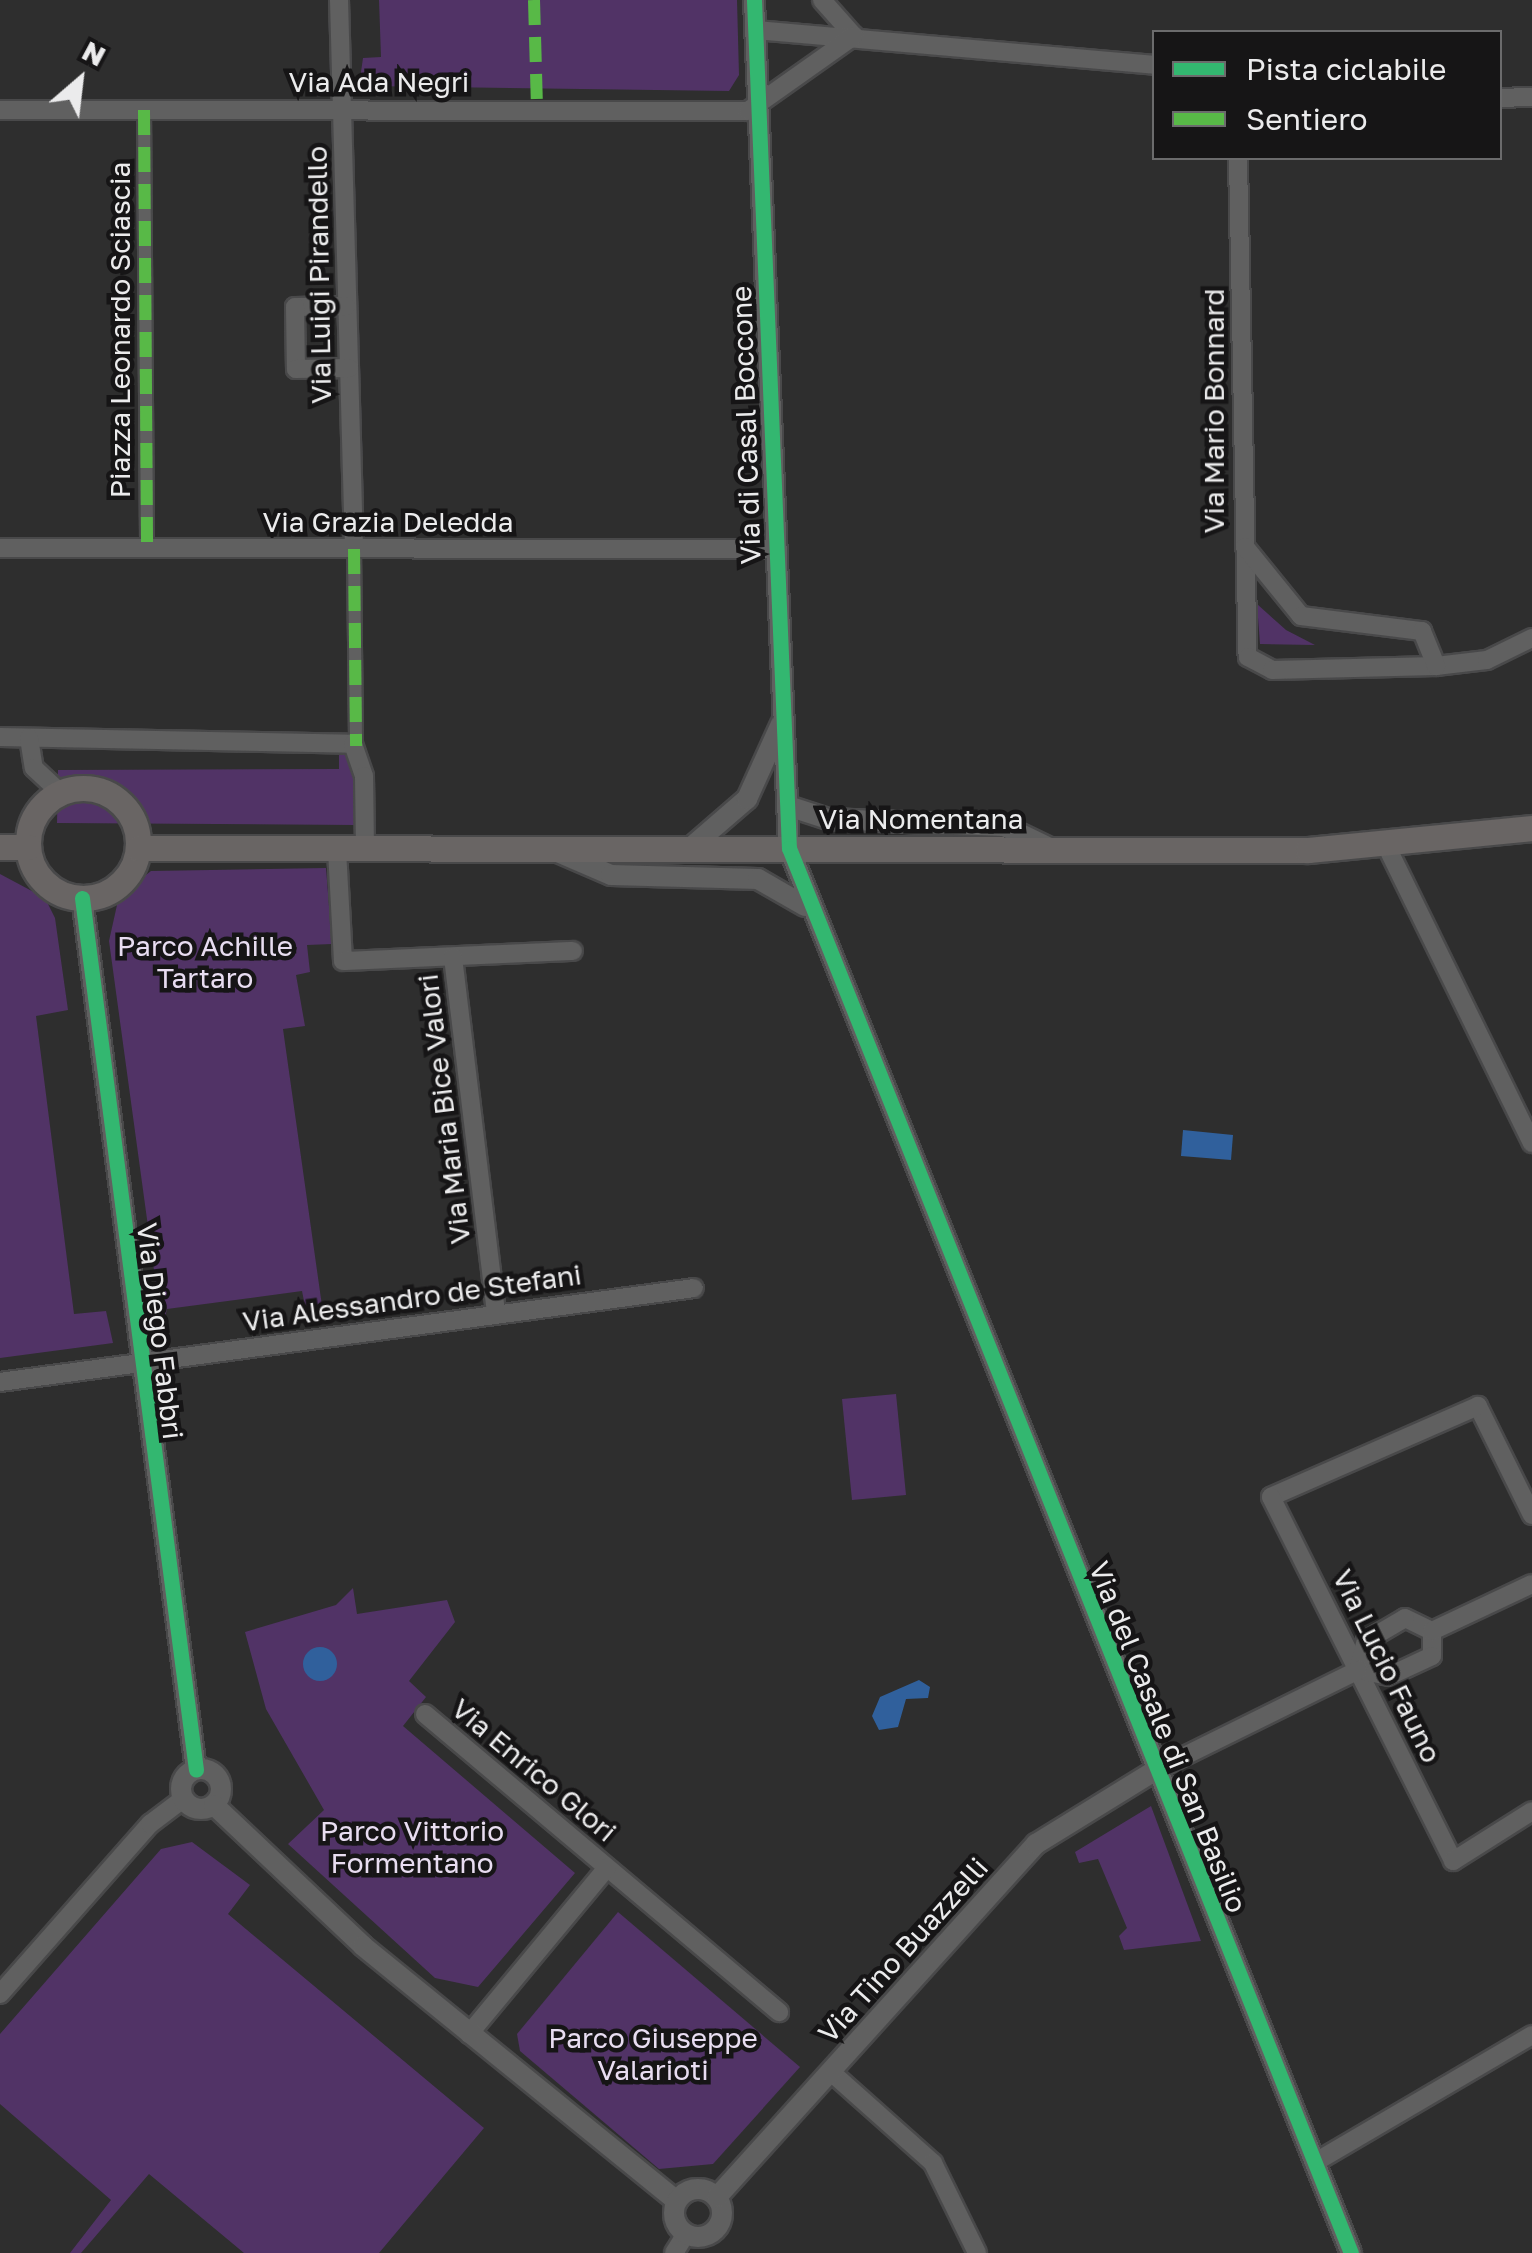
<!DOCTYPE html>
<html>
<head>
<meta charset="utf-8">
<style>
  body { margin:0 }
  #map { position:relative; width:1532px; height:2253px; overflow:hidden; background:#2e2e2e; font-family:"Golos Text",sans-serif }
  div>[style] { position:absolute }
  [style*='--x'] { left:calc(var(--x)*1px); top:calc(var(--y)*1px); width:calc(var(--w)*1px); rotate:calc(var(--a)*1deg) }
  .green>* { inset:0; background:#513366 }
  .water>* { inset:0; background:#30609c }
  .round { border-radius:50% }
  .roads { filter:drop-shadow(2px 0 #49494a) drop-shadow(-2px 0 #49494a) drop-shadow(0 2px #49494a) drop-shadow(0 -2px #49494a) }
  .pedestrian>* { height:12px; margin:-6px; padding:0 6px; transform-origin:6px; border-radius:6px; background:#606060 }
  .minor>* { height:18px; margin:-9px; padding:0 9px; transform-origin:9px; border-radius:9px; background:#606060 }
  .tertiary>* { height:20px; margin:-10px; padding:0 10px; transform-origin:10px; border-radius:10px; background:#606060 }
  .tertiary>.ring { margin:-10px; padding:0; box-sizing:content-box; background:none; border:20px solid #606060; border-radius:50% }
  .secondary>* { height:25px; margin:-12.5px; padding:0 12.5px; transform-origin:12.5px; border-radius:12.5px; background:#696564 }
  .secondary>.ring { margin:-12.5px; padding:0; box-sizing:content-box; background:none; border:25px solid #696564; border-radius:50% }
  .quiet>* { height:12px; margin-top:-6px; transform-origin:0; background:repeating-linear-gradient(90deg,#58b947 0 25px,transparent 0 37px) }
  .cycleway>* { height:15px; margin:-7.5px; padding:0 7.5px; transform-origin:7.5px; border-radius:7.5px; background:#33b770 }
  span { translate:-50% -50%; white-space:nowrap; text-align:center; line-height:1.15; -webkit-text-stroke:9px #161516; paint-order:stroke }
  .street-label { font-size:28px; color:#ebebec }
  .park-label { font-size:28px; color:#e8ddf1 }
  .legend { position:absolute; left:1152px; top:30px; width:350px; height:130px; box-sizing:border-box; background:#161516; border:2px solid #6b6b6c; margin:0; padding:12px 18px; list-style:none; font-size:30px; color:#ebebec }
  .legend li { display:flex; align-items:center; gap:20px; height:50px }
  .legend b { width:50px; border:2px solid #6b6b6c }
  .north { position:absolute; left:30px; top:30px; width:100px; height:100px; -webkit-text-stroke:8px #161516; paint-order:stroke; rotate:28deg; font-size:28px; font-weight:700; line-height:40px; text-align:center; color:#ebebec }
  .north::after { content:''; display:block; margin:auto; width:35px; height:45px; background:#ebebec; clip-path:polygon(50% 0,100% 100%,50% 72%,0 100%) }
</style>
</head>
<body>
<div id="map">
  <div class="green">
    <i style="clip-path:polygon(379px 0,737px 0,739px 75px,729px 91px,369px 86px,360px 79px,363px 58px,381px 57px)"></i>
    <i style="clip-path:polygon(1257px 604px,1286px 630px,1315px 645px,1260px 644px)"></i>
    <i style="clip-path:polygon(352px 754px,356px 825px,57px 823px,58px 770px,339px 769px,339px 755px)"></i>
    <i style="clip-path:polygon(326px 868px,332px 944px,307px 945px,310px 972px,296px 975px,305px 1026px,283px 1029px,323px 1313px,307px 1316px,302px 1291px,167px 1309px,162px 1329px,109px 941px,119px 896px,151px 871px)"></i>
    <i style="clip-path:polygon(0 874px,45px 898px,55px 918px,68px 1010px,36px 1016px,74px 1314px,106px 1311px,113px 1343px,0 1358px)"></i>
    <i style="clip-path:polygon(896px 1394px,906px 1495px,852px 1500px,842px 1399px)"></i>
    <i style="clip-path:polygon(353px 1588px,357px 1614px,447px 1600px,455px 1622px,409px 1681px,426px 1697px,403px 1726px,575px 1873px,478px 1987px,435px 1978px,288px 1844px,324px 1810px,266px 1709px,245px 1632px,336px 1605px)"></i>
    <i style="clip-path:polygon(1151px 1806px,1201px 1941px,1124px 1950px,1119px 1936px,1127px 1928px,1098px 1859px,1079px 1863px,1075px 1852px)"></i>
    <i style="clip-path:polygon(192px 1842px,250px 1885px,228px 1914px,484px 2128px,379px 2253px,244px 2253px,149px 2174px,81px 2253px,70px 2253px,111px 2200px,0 2104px,0 2034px,161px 1849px)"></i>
    <i style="clip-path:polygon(618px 1912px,800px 2067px,713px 2164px,659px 2169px,520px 2051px,517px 2034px)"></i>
  </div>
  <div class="water">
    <i style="clip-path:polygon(1183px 1130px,1233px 1135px,1231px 1160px,1181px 1156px)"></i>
    <i class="round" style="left:303px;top:1647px;width:34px;height:34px"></i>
    <i style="clip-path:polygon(919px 1680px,930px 1687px,928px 1698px,906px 1699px,898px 1727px,879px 1730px,872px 1716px,880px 1697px)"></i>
  </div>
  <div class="roads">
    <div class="pedestrian">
      <i style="--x:144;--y:110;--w:439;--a:89.6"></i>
      <i style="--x:354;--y:549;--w:197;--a:89.4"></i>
    </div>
    <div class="minor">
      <i style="--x:339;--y:0;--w:549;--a:88.43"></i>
      <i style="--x:822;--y:0;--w:48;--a:48.4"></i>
      <i style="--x:756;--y:30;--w:400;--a:5"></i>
      <i style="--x:1500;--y:98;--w:32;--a:-2"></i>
      <i style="--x:0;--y:110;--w:748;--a:0.08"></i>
      <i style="--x:748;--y:111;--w:130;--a:-35.3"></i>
      <i style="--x:1238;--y:158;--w:499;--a:88.9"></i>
      <i style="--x:1248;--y:657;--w:27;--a:28"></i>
      <i style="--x:1272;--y:670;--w:164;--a:-1.4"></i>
      <i style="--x:1436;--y:666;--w:51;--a:-6.7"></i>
      <i style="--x:1487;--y:660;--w:50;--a:-26.1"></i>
      <i style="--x:346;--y:306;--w:51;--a:178.9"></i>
      <i style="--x:295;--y:307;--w:62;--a:89.1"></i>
      <i style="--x:296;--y:369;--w:53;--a:-1.1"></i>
      <i style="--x:1245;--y:547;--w:89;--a:50.9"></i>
      <i style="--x:1301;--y:616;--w:122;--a:7.1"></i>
      <i style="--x:1422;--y:631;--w:38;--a:68"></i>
      <i style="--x:0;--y:548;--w:776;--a:0.07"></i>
      <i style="--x:0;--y:737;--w:353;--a:1.1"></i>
      <i style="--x:353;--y:744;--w:34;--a:71"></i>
      <i style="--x:364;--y:776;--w:73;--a:89.2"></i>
      <i style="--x:29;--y:738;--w:30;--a:81"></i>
      <i style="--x:34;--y:768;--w:37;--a:43"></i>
      <i style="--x:1386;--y:845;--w:332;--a:63.9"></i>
      <i style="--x:337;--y:850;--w:111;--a:86.9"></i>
      <i style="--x:343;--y:961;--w:230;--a:-2.5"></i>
      <i style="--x:453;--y:957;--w:360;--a:83.1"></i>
      <i style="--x:0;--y:1382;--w:700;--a:-7.71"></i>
      <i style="--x:1532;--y:1515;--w:122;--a:-116.4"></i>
      <i style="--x:1478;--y:1406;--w:226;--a:156.3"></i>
      <i style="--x:1271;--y:1497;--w:407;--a:63.4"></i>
      <i style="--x:1453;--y:1861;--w:93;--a:-32.3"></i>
      <i style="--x:1405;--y:1618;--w:30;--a:26"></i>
      <i style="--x:1432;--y:1631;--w:25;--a:90"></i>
      <i style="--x:1432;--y:1656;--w:47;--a:155.1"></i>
      <i style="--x:1389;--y:1676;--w:32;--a:-169"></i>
      <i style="--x:1358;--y:1670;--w:30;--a:-75"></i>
      <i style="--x:1366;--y:1641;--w:45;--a:-30.5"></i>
      <i style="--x:1432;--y:1631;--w:110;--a:-25.2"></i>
      <i style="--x:425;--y:1714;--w:463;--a:40.1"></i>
      <i style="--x:1156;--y:1770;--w:225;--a:-26.3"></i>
      <i style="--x:0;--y:1994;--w:227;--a:-48.6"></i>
      <i style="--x:150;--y:1824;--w:41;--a:-37.1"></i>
      <i style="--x:469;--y:2034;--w:216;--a:-50.3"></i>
      <i style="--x:831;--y:2072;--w:137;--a:41.7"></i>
      <i style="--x:933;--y:2163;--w:100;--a:63.9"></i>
      <i style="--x:1314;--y:2163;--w:253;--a:-30.4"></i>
      <i style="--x:674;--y:2253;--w:22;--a:-58"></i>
    </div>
    <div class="tertiary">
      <i style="--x:754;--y:0;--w:849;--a:87.64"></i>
      <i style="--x:789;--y:848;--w:1513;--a:68.2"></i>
      <i style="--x:788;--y:806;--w:42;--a:18"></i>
      <i style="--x:828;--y:819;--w:176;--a:2.3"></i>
      <i style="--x:1004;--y:826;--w:53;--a:25.6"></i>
      <i style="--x:551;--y:849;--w:65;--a:23.4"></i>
      <i style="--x:611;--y:875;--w:147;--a:1.6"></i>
      <i style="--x:758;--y:879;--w:54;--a:29.9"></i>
      <i style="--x:689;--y:849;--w:77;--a:-40.8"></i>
      <i style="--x:747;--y:799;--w:82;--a:-65.6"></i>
      <i style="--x:82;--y:898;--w:879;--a:82.55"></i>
      <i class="ring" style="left:181px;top:1769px;width:20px;height:20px"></i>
      <i style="--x:214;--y:1805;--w:205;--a:43.4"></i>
      <i style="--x:363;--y:1946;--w:403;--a:39.1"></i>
      <i class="ring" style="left:674px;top:2189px;width:28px;height:28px"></i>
      <i style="--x:717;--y:2197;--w:476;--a:-47.9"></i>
      <i style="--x:1036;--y:1844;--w:141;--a:-31.7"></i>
    </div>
    <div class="secondary">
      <i class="ring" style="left:28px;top:788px;width:85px;height:85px"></i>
      <i style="--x:0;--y:847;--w:28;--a:0"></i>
      <i style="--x:138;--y:848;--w:1170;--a:0.1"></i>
      <i style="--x:1308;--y:850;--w:225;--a:-5.6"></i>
    </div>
  </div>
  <div class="quiet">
    <i style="--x:534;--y:0;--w:110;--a:88.4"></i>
    <i style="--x:144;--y:110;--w:439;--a:89.6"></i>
    <i style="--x:354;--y:549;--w:197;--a:89.4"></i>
  </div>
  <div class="cycleway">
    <i style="--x:754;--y:0;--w:849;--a:87.64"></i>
    <i style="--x:789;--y:848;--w:1513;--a:68.2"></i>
    <i style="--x:82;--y:898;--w:879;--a:82.55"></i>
  </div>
  <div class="street-label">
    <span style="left:379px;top:82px">Via Ada Negri</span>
    <span style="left:319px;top:275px;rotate:-91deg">Via Luigi Pirandello</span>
    <span style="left:120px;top:330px;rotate:-90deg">Piazza Leonardo Sciascia</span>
    <span style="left:1214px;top:411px;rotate:-90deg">Via Mario Bonnard</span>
    <span style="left:746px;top:425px;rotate:-92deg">Via di Casal Boccone</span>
    <span style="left:388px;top:522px">Via Grazia Deledda</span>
    <span style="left:921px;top:819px">Via Nomentana</span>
    <span style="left:444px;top:1109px;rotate:-97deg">Via Maria Bice Valori</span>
    <span style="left:412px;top:1298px;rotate:-8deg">Via Alessandro de Stefani</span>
    <span style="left:160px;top:1331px;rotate:83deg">Via Diego Fabbri</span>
    <span style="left:1387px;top:1666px;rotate:64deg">Via Lucio Fauno</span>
    <span style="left:1168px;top:1737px;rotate:68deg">Via del Casale di San Basilio</span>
    <span style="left:534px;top:1770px;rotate:40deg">Via Enrico Glori</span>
    <span style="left:903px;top:1950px;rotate:-48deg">Via Tino Buazzelli</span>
  </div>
  <div class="park-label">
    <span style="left:205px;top:962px">Parco Achille<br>Tartaro</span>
    <span style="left:412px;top:1847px">Parco Vittorio<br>Formentano</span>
    <span style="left:653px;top:2054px">Parco Giuseppe<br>Valarioti</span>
  </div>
  <ul class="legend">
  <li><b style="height:12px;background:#33b770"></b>Pista ciclabile</li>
  <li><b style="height:12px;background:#58b947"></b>Sentiero</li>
  </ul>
  <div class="north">N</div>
</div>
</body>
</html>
